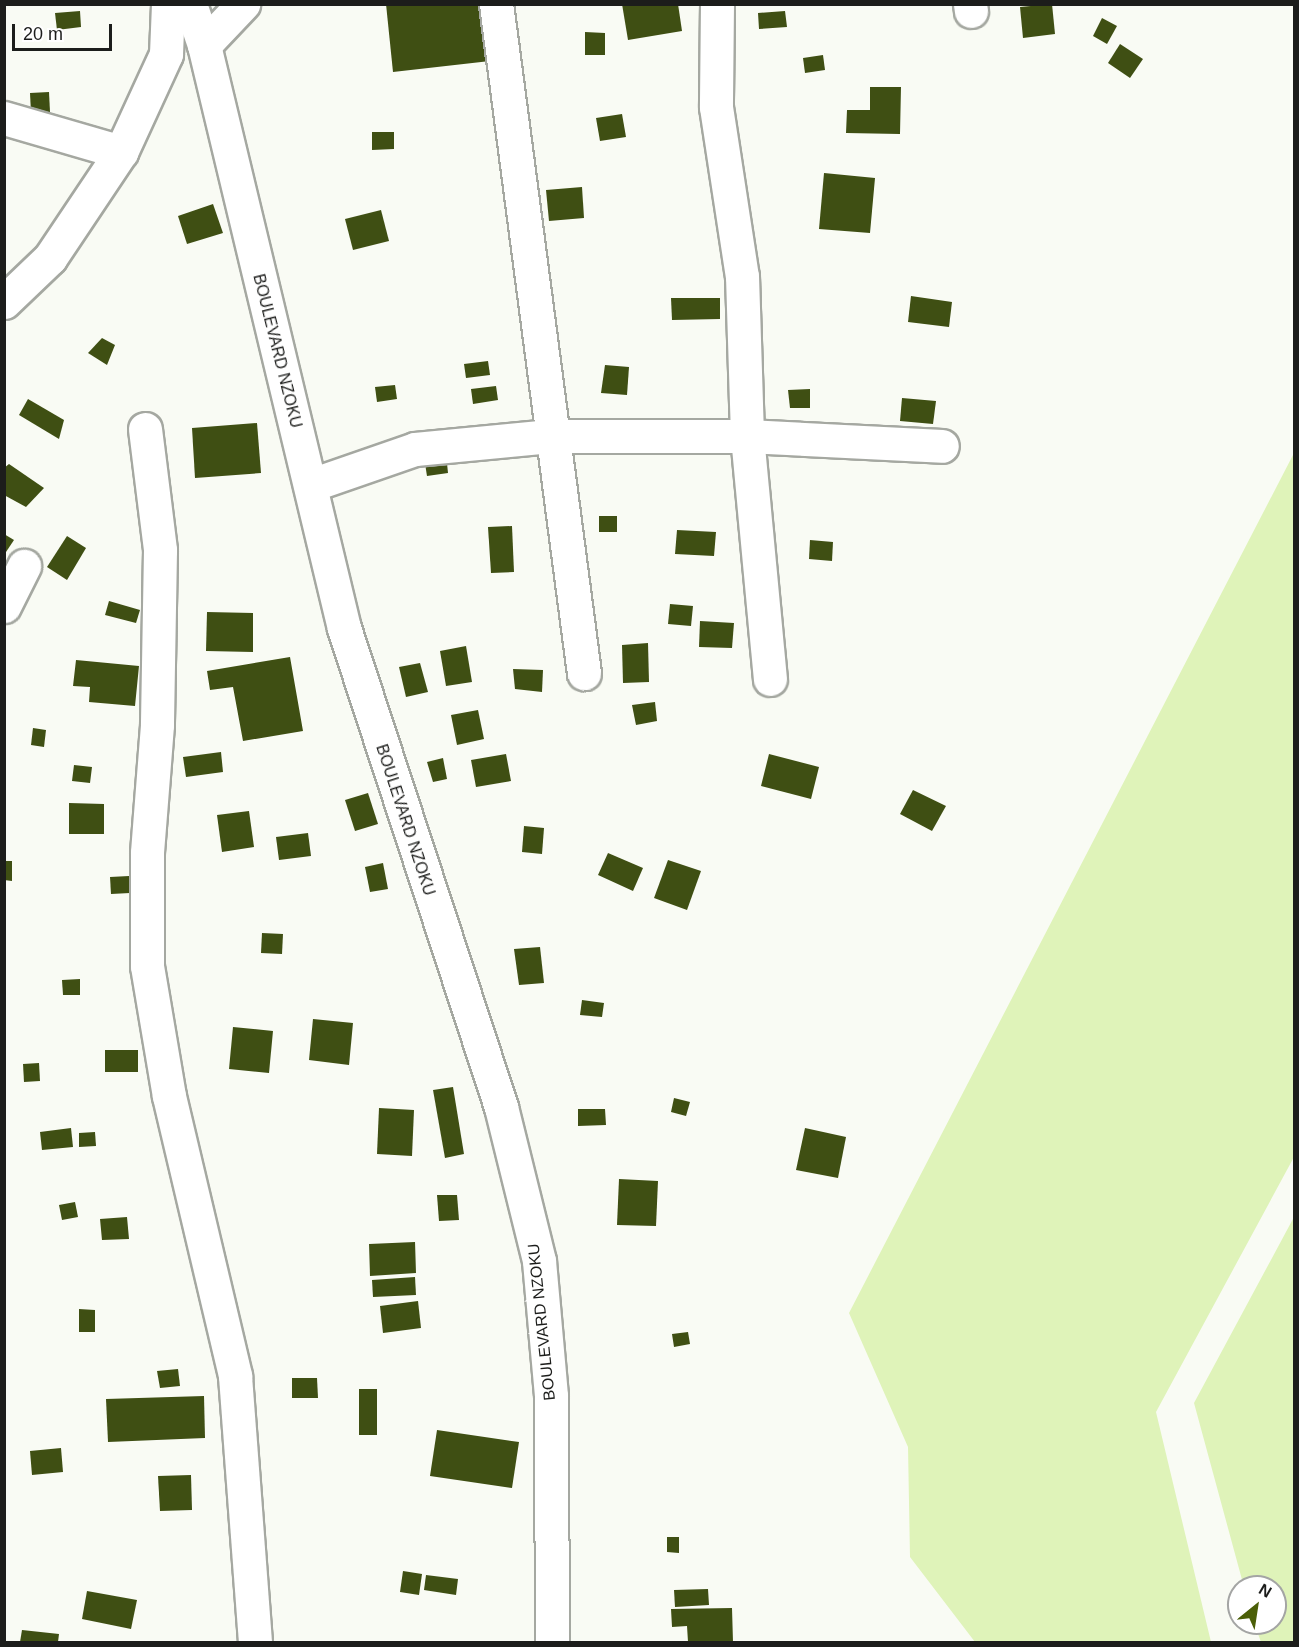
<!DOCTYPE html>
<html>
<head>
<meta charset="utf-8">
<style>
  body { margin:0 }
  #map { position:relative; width:1299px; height:1647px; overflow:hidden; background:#f9fbf4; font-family:Arial,sans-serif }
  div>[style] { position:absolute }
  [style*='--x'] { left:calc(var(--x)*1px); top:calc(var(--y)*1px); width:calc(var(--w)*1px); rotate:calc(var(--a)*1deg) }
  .green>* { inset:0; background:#dff3b9 }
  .building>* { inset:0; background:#3f4f13 }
  .roads { filter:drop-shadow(2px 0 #a5a8a1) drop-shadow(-2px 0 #a5a8a1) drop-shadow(0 2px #a5a8a1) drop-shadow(0 -2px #a5a8a1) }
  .minor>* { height:33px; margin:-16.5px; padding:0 16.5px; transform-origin:16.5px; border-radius:16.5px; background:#fff }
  span { translate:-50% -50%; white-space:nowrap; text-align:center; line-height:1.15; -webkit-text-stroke:6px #fff; paint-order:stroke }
  .street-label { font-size:16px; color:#1c1d1b }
  .frame { position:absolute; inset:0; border:6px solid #1c1d1b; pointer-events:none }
  .north { position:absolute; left:1227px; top:1575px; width:60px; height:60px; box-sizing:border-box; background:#fff; border:2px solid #a4a5a4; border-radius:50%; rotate:30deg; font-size:16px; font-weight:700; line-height:24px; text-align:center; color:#1c1d1b }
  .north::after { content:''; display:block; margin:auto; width:21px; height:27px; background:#4b5f08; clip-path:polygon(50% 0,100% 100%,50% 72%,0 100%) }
  .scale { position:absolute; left:12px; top:24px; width:100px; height:27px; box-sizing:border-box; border:3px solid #1c1d1b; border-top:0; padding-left:8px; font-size:18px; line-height:21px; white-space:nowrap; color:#1c1d1b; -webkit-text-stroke:4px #fff; paint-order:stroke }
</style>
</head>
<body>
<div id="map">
  <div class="green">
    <i style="clip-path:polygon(1294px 453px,1294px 1157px,1156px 1412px,1211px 1642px,975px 1642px,910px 1557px,908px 1447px,849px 1313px)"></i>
    <i style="clip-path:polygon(1294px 1217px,1294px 1642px,1261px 1642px,1254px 1623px,1275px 1623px,1275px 1587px,1244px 1587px,1194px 1403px)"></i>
  </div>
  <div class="building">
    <i style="clip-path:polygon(386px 4px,483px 4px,490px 61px,393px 72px)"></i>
    <i style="clip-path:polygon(622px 4px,678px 4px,682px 31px,628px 40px)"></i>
    <i style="clip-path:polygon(1052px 4px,1055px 34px,1023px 38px,1020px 7px)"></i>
    <i style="clip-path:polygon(80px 11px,81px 27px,57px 30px,55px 13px)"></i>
    <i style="clip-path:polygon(785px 11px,787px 27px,759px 29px,758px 13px)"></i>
    <i style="clip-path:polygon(1102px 18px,1117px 26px,1107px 44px,1093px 36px)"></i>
    <i style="clip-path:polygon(585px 32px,605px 33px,605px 55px,585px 55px)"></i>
    <i style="clip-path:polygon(1120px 44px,1143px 59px,1130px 78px,1108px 63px)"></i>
    <i style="clip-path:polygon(823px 55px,825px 70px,805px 73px,803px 58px)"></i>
    <i style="clip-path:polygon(870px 87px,901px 87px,900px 134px,846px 133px,847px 110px,870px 110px)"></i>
    <i style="clip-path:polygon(49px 92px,50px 112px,31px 113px,30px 93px)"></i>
    <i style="clip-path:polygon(622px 114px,626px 137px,600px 141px,596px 118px)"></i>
    <i style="clip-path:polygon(372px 132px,394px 132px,394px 149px,372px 150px)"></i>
    <i style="clip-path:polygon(824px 173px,875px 178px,870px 233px,819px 229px)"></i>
    <i style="clip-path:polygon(582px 187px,584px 218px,549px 221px,546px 190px)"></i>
    <i style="clip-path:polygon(213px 204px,223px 233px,187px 244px,178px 216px)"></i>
    <i style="clip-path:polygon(381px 210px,389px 241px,353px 250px,345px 219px)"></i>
    <i style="clip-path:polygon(911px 296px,952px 302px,949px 327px,908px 322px)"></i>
    <i style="clip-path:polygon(671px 298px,720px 298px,720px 319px,672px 320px)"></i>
    <i style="clip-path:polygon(102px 338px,115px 345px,107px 365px,88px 353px)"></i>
    <i style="clip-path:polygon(488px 361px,490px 375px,466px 378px,464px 364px)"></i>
    <i style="clip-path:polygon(605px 365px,629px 367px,627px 395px,601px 393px)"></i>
    <i style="clip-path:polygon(395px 385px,397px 399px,377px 402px,375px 387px)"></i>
    <i style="clip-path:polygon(496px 386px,498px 400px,473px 404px,471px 389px)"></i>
    <i style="clip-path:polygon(810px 389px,810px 408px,790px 408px,788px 390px)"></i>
    <i style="clip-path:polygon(902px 398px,936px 401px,933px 424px,900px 421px)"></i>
    <i style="clip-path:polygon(28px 399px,64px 420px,59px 439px,19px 415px)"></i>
    <i style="clip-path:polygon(257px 423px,261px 473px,195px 478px,192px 428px)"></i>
    <i style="clip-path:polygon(446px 454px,448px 473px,427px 476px,424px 457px)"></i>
    <i style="clip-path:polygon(9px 464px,44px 488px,26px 507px,4px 495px,4px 468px)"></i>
    <i style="clip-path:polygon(599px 516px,617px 516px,617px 532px,599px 532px)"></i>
    <i style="clip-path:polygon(512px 526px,514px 572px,491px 573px,488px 527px)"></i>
    <i style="clip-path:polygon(677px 530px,716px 532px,714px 556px,675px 554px)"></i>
    <i style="clip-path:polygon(4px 534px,14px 540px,4px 555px)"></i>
    <i style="clip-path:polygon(67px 536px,86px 548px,67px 580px,47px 567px)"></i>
    <i style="clip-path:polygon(810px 540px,833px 542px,832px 561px,809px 559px)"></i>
    <i style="clip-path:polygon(109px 601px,140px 610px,136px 623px,105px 615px)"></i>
    <i style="clip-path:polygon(670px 604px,693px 606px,691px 626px,668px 624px)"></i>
    <i style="clip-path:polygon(207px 612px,253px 613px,253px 652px,206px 651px)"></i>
    <i style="clip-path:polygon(700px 621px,734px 623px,732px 648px,699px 647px)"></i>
    <i style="clip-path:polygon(648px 643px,649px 682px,623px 683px,622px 645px)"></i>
    <i style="clip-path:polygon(466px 646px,472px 682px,446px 686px,440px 651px)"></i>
    <i style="clip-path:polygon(290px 657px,303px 731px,243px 741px,233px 687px,210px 690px,207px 671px)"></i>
    <i style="clip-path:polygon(76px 660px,139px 666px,135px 706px,89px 702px,90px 687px,73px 686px)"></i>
    <i style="clip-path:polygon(420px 663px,428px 692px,406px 697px,399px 667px)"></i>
    <i style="clip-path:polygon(513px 669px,543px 670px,542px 692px,515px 689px)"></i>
    <i style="clip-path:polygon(655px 702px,657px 721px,636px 725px,632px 705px)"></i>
    <i style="clip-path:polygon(478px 710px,484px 739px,457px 745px,451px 715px)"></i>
    <i style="clip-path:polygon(33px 728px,46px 730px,44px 747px,31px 745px)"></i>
    <i style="clip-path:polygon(221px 752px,223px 772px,186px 777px,183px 757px)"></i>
    <i style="clip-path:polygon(506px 754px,511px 781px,476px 787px,471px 760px)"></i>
    <i style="clip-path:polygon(769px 754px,819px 767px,811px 799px,761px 786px)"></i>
    <i style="clip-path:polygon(443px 758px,447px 779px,433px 782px,427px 762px)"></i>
    <i style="clip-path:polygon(74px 765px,92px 767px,90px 783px,72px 781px)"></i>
    <i style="clip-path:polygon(913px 790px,946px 806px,932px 831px,900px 814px)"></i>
    <i style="clip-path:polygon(368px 793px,378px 824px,355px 831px,345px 800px)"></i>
    <i style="clip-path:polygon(69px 803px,104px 804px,104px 834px,69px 834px)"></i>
    <i style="clip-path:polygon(249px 811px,254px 847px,222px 852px,217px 815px)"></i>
    <i style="clip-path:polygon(524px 826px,544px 828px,542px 854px,522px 852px)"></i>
    <i style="clip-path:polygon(308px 833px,311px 856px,279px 860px,276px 837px)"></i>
    <i style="clip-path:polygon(608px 853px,643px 868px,633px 891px,598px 875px)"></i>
    <i style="clip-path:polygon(668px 860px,701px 871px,687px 910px,654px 898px)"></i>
    <i style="clip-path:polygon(4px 861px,12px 861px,12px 881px,4px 880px)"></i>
    <i style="clip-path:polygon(383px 863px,388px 889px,370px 892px,365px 867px)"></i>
    <i style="clip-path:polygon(129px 876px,130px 893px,111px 894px,110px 877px)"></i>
    <i style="clip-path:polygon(262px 933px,283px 934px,282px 954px,261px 953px)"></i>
    <i style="clip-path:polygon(540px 947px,544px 983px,519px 985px,514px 949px)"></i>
    <i style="clip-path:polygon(80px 979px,80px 995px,63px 995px,62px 980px)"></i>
    <i style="clip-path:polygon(582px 1000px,604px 1003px,602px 1017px,580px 1015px)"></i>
    <i style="clip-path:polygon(313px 1019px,353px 1023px,349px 1065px,309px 1060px)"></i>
    <i style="clip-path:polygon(233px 1027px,273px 1031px,269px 1073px,229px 1069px)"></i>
    <i style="clip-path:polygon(105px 1050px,138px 1050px,138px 1072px,105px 1072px)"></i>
    <i style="clip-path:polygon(39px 1063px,40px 1081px,24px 1082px,23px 1064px)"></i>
    <i style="clip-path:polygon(453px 1087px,464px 1154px,445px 1158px,433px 1090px)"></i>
    <i style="clip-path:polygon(674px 1098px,690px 1102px,686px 1116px,671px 1112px)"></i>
    <i style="clip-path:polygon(379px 1108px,414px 1110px,412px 1156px,377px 1154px)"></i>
    <i style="clip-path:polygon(578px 1109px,605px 1109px,606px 1125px,578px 1126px)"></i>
    <i style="clip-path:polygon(71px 1128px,73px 1147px,42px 1150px,40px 1132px)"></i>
    <i style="clip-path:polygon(805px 1128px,846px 1137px,838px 1178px,796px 1170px)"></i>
    <i style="clip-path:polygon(95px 1132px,96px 1146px,79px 1147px,79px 1133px)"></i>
    <i style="clip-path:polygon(619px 1179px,658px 1181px,656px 1226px,617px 1225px)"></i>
    <i style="clip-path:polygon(437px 1195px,457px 1195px,459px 1220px,439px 1221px)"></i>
    <i style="clip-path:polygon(75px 1202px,78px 1217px,62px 1220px,59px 1205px)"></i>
    <i style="clip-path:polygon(127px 1217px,129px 1239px,102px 1240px,100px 1219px)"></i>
    <i style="clip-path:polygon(415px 1242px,416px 1273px,370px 1276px,369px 1244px)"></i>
    <i style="clip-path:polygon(415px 1277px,416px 1295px,373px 1297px,372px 1280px)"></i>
    <i style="clip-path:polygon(418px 1301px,421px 1328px,383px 1333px,380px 1306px)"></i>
    <i style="clip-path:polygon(79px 1309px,95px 1310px,95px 1332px,79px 1332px)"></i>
    <i style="clip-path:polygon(688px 1332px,690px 1344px,674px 1347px,672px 1334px)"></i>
    <i style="clip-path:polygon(178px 1369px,180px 1386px,160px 1388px,157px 1371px)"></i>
    <i style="clip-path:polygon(292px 1378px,317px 1378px,318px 1398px,292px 1398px)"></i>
    <i style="clip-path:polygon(359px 1389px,377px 1389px,377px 1435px,359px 1435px)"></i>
    <i style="clip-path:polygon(204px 1396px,205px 1438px,108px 1442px,106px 1399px)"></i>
    <i style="clip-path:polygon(437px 1430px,519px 1442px,512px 1488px,430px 1476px)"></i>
    <i style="clip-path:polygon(61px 1448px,63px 1472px,32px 1475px,30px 1451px)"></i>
    <i style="clip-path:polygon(191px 1475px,192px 1510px,160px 1511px,158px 1476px)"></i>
    <i style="clip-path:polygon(667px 1537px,679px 1537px,679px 1553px,667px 1552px)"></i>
    <i style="clip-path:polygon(403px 1571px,422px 1574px,419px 1595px,400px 1592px)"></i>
    <i style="clip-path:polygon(426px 1575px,458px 1579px,456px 1595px,424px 1590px)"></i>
    <i style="clip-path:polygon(708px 1589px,709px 1605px,675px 1607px,674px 1590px)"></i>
    <i style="clip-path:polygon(87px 1591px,137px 1600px,131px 1629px,82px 1619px)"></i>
    <i style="clip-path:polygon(732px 1608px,733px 1642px,688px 1642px,687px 1626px,672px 1627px,671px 1609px)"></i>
    <i style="clip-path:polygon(22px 1630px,59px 1634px,58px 1642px,20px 1642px)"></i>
  </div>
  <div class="roads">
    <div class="minor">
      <i style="--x:190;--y:4;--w:43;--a:71.1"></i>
      <i style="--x:204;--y:45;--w:600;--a:76.5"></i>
      <i style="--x:344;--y:628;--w:504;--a:71.85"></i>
      <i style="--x:501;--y:1107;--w:159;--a:76.1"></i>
      <i style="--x:539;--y:1261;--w:136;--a:84.9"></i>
      <i style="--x:551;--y:1396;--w:246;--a:89.8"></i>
      <i style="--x:496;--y:4;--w:675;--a:82.51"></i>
      <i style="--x:717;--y:4;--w:103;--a:90.6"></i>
      <i style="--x:716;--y:107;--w:171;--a:81.3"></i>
      <i style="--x:742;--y:276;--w:160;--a:88.2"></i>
      <i style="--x:747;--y:436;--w:244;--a:84.6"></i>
      <i style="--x:970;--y:4;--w:7;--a:82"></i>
      <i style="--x:204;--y:45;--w:57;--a:-46.4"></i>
      <i style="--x:4;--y:118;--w:122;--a:16.2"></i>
      <i style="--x:4;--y:302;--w:64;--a:-43.7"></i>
      <i style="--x:50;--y:258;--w:128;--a:-56.2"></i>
      <i style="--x:121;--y:152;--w:108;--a:-65.3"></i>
      <i style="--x:166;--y:54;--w:50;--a:-87.7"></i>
      <i style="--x:145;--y:429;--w:122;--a:82.9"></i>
      <i style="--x:160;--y:550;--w:175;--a:91"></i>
      <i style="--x:157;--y:725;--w:128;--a:94.5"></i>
      <i style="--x:147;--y:853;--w:113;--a:90"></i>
      <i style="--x:147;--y:966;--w:132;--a:80.4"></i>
      <i style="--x:169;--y:1096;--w:288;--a:76.7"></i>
      <i style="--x:235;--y:1376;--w:267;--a:85.7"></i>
      <i style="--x:311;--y:485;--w:110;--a:-19.1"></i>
      <i style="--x:415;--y:449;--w:136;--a:-5.5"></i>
      <i style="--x:550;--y:436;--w:197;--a:0"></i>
      <i style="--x:747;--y:436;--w:195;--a:2.9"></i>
      <i style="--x:4;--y:606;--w:45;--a:-63.4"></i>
    </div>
  </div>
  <div class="street-label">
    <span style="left:277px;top:351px;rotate:76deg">BOULEVARD NZOKU</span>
    <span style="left:405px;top:820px;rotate:72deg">BOULEVARD NZOKU</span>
    <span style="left:542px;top:1322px;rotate:-96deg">BOULEVARD NZOKU</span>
  </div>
  <div class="frame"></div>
  <div class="north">N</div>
  <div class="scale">20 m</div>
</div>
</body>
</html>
